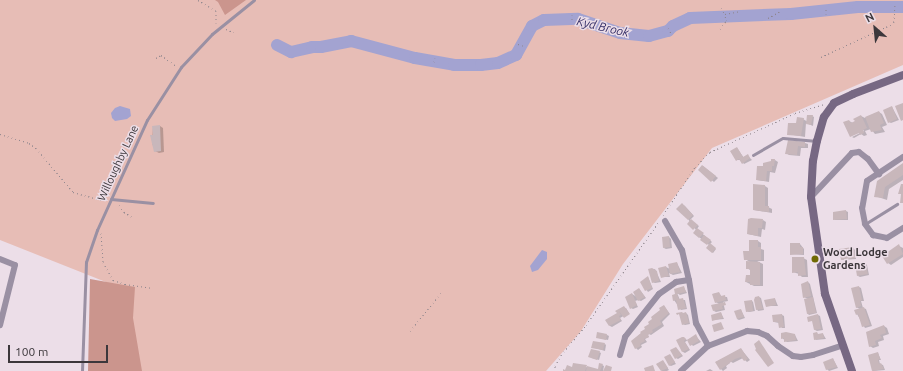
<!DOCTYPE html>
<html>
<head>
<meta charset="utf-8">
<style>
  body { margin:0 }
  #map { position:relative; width:903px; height:371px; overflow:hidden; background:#ecdee8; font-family:Ubuntu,sans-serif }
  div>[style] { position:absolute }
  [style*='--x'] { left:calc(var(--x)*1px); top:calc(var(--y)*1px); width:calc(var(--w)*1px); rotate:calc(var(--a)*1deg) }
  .green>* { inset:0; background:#e7bdb6 }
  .forest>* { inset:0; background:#cb958d }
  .water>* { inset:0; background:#a3a3d1 }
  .shadow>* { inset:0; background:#0003 }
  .river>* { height:12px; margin:-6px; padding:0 6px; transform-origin:6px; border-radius:6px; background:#a3a3d1 }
  .building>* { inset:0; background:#c8b7bb }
  .path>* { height:1px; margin-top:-0.5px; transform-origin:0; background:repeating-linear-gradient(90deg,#8d848b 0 1px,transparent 0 4px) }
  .lane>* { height:3px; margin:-1.5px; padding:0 1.5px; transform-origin:1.5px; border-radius:1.5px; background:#9a90a3 }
  .street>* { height:6px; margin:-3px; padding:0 3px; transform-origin:3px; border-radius:3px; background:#9a90a3 }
  .secondary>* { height:8px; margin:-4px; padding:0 4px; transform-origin:4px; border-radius:4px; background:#776883 }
  .dots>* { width:11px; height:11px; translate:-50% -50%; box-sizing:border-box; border:2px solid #ecdee8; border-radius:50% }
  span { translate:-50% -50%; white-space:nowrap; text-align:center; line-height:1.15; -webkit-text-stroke:3px #ecdee8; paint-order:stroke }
  .street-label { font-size:11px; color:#3c373b }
  .poi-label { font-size:11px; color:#3c373b; font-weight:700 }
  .left { translate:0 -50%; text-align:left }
  .water-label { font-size:12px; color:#332d66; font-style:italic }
  .north { position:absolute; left:855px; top:8px; width:40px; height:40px; -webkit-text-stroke:3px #ecdee8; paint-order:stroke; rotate:333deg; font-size:11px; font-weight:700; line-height:16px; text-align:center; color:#3c373b }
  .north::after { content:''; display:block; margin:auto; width:14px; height:18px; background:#3c373b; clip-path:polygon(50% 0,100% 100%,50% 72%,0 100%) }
  .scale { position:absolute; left:8px; top:345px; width:100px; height:18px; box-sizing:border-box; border:2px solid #3c373b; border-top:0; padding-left:5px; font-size:12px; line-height:14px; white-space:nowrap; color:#3c373b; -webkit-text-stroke:3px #ecdee8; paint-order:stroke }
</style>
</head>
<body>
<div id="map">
  <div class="green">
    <i style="clip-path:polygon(0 0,903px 0,903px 65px,712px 148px,623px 264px,581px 331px,546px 371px,134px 371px,126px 290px,0 240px)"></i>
  </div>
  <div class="forest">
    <i style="clip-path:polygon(215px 0,246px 0,225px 15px,218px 2px)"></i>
    <i style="clip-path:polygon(90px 279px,135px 287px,133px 318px,142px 371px,88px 371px)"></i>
  </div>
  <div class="water">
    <i style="clip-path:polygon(120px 106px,130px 109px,131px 116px,127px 119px,115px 121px,112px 118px,111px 113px,115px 108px)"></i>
    <i style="clip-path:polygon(542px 250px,547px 252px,547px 259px,538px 270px,532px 272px,530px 266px)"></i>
  </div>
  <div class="shadow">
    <i style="clip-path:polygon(892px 107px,899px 120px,891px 123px,889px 122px)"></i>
    <i style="clip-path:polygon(879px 112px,882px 114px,887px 125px,882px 127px,885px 132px,875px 134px,871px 129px,865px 131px,867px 135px,864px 136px,861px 134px,854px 138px,852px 137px,864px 131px,863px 130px,851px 135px,849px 121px,853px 123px,861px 116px,865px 118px)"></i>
    <i style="clip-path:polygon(812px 116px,814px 117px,813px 126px,806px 123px,805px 137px,788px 134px,803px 119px,808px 122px)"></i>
    <i style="clip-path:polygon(160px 126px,163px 128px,164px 152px,159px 153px,155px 151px,152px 143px,153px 127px)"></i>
    <i style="clip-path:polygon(789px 141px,805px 143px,808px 144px,808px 148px,801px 148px,800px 156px,789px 155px,786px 153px)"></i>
    <i style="clip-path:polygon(737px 148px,744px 158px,748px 156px,752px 160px,744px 164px,741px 160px,737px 160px)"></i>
    <i style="clip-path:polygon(775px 160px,778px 162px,775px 173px,770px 172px,769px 182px,757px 180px,764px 167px)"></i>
    <i style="clip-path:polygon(903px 165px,903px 180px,889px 189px,887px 200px,875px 196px)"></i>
    <i style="clip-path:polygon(703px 166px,718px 178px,714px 182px,699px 170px)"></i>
    <i style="clip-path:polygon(765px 186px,768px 188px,768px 207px,772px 209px,772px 213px,754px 210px)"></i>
    <i style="clip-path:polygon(684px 205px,694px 216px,690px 220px,699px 226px,697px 229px,712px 242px,710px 244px,716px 249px,713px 253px,707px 248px,709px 245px,694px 233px,696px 230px,688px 219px)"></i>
    <i style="clip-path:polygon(846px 211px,848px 212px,848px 220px,834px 220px)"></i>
    <i style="clip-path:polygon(763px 220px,766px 222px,765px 230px,762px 229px,761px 237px,748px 234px)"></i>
    <i style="clip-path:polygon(669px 237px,671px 239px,672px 248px,666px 249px,664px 248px)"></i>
    <i style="clip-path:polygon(758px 241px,761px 243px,761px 249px,764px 250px,764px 261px,757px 261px,763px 264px,763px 286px,754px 286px,746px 282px,751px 276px,750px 270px,747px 268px,750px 262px,745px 259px)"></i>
    <i style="clip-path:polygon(800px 244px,804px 249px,804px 255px,791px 254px)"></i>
    <i style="clip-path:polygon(899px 246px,903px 248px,903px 257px,891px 265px,888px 263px)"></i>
    <i style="clip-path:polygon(853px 248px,855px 250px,856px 259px,842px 260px)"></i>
    <i style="clip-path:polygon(803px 258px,807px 260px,808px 277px,802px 277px,799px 274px,793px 272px)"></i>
    <i style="clip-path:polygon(677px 263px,682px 273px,673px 275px,669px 273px,670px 277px,661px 277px,666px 267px,670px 269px)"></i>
    <i style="clip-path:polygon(865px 263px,867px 265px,869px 275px,860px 277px,858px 276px)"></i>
    <i style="clip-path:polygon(655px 269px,661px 282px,655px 283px,653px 282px,650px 270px)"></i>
    <i style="clip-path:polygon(648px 277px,653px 289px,648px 292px,642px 283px)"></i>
    <i style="clip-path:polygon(808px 282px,810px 284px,817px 313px,809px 315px,808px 314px,808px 299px,804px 297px)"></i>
    <i style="clip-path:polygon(859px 287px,861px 288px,864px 301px,861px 301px,863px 308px,866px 309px,872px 326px,865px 328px,857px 314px,860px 309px,856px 307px)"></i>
    <i style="clip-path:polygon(684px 288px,687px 293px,680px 295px,677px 293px,680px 300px,685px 300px,687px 309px,681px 310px,674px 300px,677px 295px,675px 290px)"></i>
    <i style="clip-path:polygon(639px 289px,646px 298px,641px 301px,638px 300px,635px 301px,638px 307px,633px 309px,631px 308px,632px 294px,637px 297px)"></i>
    <i style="clip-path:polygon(719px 293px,722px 297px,727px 297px,728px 301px,723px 302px,725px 310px,716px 312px,714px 311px,719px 304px,716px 302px,713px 294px)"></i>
    <i style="clip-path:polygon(759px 297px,761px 298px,764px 310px,758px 311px,757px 309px)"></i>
    <i style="clip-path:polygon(775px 299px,778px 306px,767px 306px)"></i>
    <i style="clip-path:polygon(752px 301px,753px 302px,755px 311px,749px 312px,747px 311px)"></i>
    <i style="clip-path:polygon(664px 306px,670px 314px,662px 322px,664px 326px,651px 335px,647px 333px,649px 337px,645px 339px,647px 342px,641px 345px,642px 347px,638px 350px,636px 348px,632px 341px,646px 329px)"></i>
    <i style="clip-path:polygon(626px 308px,629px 313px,620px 318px,622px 321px,612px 327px,610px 326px,607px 320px,618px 314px,617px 312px)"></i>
    <i style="clip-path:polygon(741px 310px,745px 318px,739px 320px,737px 319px)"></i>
    <i style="clip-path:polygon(686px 313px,688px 315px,690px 324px,685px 325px,683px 324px)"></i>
    <i style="clip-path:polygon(721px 313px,724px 319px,713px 320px)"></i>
    <i style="clip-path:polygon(782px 315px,784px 316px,785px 328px,782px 328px,779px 323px,774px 322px)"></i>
    <i style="clip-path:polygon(818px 315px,820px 316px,823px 330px,817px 331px,815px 330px,813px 321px,808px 321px)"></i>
    <i style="clip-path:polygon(884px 326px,887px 328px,889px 334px,883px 336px,884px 340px,878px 342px,879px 346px,873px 348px,870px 346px)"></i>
    <i style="clip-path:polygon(823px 334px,826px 339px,815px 340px)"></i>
    <i style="clip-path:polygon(607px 335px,609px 336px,608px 340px,599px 338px)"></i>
    <i style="clip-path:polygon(795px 335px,798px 341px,787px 342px,782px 338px)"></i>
    <i style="clip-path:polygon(696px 336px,701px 342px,693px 346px,688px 340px,685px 342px,690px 350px,685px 353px,683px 352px,678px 341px,684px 338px,687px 340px)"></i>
    <i style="clip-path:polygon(605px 344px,606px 345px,605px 351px,595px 348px)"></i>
    <i style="clip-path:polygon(676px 348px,683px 356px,678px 359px,676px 358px)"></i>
    <i style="clip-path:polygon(741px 349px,750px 360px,747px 362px,743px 358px,733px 363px,728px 360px,730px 363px,726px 366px,727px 368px,723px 371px,721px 369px,716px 362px)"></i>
    <i style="clip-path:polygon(599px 352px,601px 353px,599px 360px,592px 358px)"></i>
    <i style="clip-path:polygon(878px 353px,881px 360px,879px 360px,880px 364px,883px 365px,885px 370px,873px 371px,869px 356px)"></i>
    <i style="clip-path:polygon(670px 355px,676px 364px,671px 366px,669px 365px)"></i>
    <i style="clip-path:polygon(833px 359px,838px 368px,829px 371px,827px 369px)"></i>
    <i style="clip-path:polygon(663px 361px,669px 370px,667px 371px,662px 371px,657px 364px)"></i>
    <i style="clip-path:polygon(574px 364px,598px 370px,602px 365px,604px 366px,603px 371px,565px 371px,573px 368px)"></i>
    <i style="clip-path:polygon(710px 369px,713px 371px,706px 371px)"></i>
  </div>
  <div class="river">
    <i style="--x:277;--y:45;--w:16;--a:27"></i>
    <i style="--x:291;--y:52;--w:22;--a:-13"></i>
    <i style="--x:312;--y:47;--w:9;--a:0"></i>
    <i style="--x:321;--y:47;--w:31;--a:-11"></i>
    <i style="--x:351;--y:41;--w:66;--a:14.9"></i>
    <i style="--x:415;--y:58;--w:40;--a:10"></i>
    <i style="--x:454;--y:65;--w:27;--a:0"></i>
    <i style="--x:481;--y:65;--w:17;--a:-7"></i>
    <i style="--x:498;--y:63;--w:20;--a:-24"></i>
    <i style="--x:516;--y:55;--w:33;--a:-61"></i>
    <i style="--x:532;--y:26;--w:13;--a:-27"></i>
    <i style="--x:544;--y:20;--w:34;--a:-2"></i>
    <i style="--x:578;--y:19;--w:44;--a:18.4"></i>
    <i style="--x:620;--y:33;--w:29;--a:6"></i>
    <i style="--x:649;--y:36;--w:20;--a:-15"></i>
    <i style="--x:668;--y:31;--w:7;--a:-45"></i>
    <i style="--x:673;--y:26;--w:19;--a:-25"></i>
    <i style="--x:690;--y:18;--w:101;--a:-2.3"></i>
    <i style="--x:791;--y:14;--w:67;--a:-6"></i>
    <i style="--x:858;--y:7;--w:45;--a:0"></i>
  </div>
  <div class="building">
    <i style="clip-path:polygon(903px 103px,903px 120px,901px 121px,895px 106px)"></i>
    <i style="clip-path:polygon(892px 106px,897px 119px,888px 123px,883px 110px)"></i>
    <i style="clip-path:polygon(879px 111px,884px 123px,880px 125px,882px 130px,871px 132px,865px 117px)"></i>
    <i style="clip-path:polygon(807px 115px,813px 115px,811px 125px,806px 124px)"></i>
    <i style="clip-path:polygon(861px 115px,867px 128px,863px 130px,864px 133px,860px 135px,859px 133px,850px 137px,843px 122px,849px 120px,851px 123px,855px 121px,853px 119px)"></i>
    <i style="clip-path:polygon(797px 117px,804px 118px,801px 136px,787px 135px,788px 123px,796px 123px)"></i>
    <i style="clip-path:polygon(160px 125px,161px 151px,154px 152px,150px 135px,153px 135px,152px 126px)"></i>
    <i style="clip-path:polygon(788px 140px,805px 142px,805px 147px,798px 146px,797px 155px,785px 154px)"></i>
    <i style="clip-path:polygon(737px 147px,743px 157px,748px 154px,750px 158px,742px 164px,739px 159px,736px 161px,730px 151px)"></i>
    <i style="clip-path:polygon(771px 159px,775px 159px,774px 166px,772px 166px,772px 171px,767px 171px,766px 181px,756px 180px,757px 166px,763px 166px,763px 163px,771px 161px)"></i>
    <i style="clip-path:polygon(903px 163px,903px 175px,885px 187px,883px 198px,874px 197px,877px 181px)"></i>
    <i style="clip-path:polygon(702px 165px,716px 176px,711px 182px,698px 170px)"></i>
    <i style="clip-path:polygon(753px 184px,765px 185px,765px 206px,769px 206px,769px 212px,753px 210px)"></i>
    <i style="clip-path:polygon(901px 184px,903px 184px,903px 203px,900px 203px,901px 194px,898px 194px)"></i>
    <i style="clip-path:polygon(682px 203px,693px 215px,688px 220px,676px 209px)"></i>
    <i style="clip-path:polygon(846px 210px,847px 219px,833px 220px,833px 212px)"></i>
    <i style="clip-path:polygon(751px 218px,763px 219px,762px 228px,758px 228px,758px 236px,747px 234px,748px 219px)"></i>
    <i style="clip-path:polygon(691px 219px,698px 225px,693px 230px,687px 224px)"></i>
    <i style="clip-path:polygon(697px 228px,704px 233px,699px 238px,693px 233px)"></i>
    <i style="clip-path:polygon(704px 235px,711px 240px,707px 245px,700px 240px)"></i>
    <i style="clip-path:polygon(669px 236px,670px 247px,663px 248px,662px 237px)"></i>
    <i style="clip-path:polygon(749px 240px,758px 240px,758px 247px,761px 247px,761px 260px,744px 260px,743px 251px,749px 251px)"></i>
    <i style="clip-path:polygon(710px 243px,716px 248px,712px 253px,706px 248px)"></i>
    <i style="clip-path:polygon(790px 243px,800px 243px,800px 247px,803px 247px,803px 254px,790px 255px)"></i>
    <i style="clip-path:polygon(899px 244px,903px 254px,887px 264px,882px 256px)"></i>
    <i style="clip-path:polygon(853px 247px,855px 258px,841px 260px,839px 249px)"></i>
    <i style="clip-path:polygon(792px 257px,804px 257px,806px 275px,798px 276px,798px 272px,792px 273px)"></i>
    <i style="clip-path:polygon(746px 261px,760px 262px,760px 285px,750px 285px,750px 282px,745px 282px,746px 275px,750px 275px,750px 269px,746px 269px)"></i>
    <i style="clip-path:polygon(677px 262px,680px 272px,670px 274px,668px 264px)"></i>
    <i style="clip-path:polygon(865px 262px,868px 274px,857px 276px,855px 264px)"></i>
    <i style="clip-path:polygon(666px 266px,669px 276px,661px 278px,658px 268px)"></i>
    <i style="clip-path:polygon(652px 268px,657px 271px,659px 281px,652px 283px,648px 269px)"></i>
    <i style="clip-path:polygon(648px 276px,652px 288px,645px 291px,640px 282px)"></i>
    <i style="clip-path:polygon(808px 281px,811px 296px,803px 298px,801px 284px)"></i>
    <i style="clip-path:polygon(684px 286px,686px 292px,677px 294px,679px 299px,683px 298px,686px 308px,678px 310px,676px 300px,673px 301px,672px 295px,675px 294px,674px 289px)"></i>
    <i style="clip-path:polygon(859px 286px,862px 300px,860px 301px,861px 306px,856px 308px,851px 288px)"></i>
    <i style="clip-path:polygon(639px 288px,645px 297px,638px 301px,633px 292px)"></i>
    <i style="clip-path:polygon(719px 292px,721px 296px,725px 295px,726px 300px,715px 303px,712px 294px)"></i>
    <i style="clip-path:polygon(632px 293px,637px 305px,630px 309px,625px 297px)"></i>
    <i style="clip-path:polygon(759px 296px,763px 309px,756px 310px,754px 300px,755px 297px)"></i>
    <i style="clip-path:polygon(813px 297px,816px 313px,807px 314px,804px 299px)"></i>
    <i style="clip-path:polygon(775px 298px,776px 305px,766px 307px,764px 300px)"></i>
    <i style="clip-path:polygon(752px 300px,753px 311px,746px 312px,744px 301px)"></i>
    <i style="clip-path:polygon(725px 302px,726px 305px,722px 306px,723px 309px,713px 311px,711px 305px)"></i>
    <i style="clip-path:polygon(664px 305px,669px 313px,660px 321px,662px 324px,652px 330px,653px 332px,648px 335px,649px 337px,644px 339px,645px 341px,640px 344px,641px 346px,635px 349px,631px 341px,641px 333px,640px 332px,645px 329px,644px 327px,649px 324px,648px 322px,652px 319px,651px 317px,660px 310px,659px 308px)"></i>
    <i style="clip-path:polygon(624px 306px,630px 314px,624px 318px,619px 311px,621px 315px,619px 316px,621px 320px,609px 326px,605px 320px,617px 313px,615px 311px)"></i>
    <i style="clip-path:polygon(864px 307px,870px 325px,862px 327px,858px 314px,856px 315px,854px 310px)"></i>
    <i style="clip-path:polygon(741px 309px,744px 317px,737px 319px,734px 311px)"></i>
    <i style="clip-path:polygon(682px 312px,683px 313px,686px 312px,689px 323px,682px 325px,679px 314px,677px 315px,676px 313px)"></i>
    <i style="clip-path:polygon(721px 312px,723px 318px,712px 321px,711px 315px)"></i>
    <i style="clip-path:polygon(782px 314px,784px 327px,779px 328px,778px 322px,773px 322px,772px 315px)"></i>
    <i style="clip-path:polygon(818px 314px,821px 329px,814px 330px,812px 321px,808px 322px,807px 317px)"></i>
    <i style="clip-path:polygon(721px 322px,724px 329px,714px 332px,712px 325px)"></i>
    <i style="clip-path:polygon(884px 325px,886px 333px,880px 335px,882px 338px,875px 341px,876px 345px,869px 347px,866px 332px)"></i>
    <i style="clip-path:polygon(597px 332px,607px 334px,606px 340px,596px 338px)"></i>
    <i style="clip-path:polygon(786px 332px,795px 334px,796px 340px,784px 342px,784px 338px,781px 339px,781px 333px)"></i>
    <i style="clip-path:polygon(817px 332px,818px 334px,823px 333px,824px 338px,814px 340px,813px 333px)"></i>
    <i style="clip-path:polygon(696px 334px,699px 341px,690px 346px,687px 340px)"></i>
    <i style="clip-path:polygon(682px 337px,684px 337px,686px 339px,684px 341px,689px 349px,682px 352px,676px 340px)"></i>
    <i style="clip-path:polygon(759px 340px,774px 363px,768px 367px,755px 350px,756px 349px,754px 344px)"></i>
    <i style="clip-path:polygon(593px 341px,605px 343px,603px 350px,591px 348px)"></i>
    <i style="clip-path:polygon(676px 347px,682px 355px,675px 359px,670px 350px)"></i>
    <i style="clip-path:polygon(741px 348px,748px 359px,744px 361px,741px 357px,735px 359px,720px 370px,715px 362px)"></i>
    <i style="clip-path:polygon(591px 349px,600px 351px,597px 360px,588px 357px)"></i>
    <i style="clip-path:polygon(878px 352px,880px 359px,878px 360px,879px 364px,881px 363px,884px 369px,872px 371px,868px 355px)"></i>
    <i style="clip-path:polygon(670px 354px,675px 362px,669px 366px,664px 357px)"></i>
    <i style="clip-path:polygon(833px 358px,837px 367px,826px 370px,823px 362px)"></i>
    <i style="clip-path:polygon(663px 360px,668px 368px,661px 371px,656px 364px)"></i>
    <i style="clip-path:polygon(573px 363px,587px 365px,585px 371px,563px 371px,563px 369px,565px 370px,567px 365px,572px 367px)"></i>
    <i style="clip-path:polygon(599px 363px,603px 364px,600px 371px,586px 371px,587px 366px,598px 369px)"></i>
    <i style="clip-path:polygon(606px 365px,612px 367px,611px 371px,603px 371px)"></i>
    <i style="clip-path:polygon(653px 365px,655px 371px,645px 371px,644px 368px)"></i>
  </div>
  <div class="path">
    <i style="--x:198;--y:0;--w:21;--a:31"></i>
    <i style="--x:216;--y:11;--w:12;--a:90"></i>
    <i style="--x:721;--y:8;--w:7;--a:56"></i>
    <i style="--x:725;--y:14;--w:16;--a:-11"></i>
    <i style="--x:826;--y:14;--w:6;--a:-90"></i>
    <i style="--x:572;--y:15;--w:6;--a:90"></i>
    <i style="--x:768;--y:18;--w:13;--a:-29"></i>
    <i style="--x:668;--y:28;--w:6;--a:59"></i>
    <i style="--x:226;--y:29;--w:8;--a:23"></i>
    <i style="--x:720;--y:29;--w:10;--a:-53"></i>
    <i style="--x:726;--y:21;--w:6;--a:-99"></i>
    <i style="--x:616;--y:34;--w:6;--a:-72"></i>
    <i style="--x:518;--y:44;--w:6;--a:18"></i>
    <i style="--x:821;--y:57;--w:76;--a:-24.9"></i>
    <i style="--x:890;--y:25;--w:5;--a:-37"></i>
    <i style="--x:894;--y:22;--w:18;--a:-87"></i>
    <i style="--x:156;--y:58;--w:6;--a:-31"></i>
    <i style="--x:161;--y:55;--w:19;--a:36"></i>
    <i style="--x:434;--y:62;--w:4;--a:-76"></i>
    <i style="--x:0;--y:134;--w:30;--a:17"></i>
    <i style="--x:29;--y:143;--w:9;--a:36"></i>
    <i style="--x:36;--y:148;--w:57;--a:49.9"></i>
    <i style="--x:73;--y:192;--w:32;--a:16"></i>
    <i style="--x:119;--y:205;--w:9;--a:54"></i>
    <i style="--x:124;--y:212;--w:9;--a:32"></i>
    <i style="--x:663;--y:215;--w:58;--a:-56.3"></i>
    <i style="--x:695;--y:167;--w:21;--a:-45"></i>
    <i style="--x:710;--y:152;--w:94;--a:-24.6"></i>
    <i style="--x:795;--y:113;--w:30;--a:-17"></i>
    <i style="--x:101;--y:233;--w:29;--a:86"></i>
    <i style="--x:103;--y:262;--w:21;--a:61"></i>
    <i style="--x:113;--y:280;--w:13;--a:18"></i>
    <i style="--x:125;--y:284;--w:28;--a:8"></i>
    <i style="--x:410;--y:331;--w:49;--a:-50.8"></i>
    <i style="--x:555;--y:371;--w:5;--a:-90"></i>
    <i style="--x:555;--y:366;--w:13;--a:-61"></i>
    <i style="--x:561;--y:355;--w:39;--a:-50"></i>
    <i style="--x:586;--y:325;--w:125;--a:-54.8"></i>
  </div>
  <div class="lane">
    <i style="--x:753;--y:155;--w:34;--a:-30"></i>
    <i style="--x:783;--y:138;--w:34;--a:5"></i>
    <i style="--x:111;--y:199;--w:42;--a:5.4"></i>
    <i style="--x:865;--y:224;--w:38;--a:-32"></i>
    <i style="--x:82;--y:371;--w:109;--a:-87.9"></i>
    <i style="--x:86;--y:262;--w:34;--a:-71"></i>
    <i style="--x:97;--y:230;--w:121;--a:-65.6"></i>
    <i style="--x:147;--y:120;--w:63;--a:-57.3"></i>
    <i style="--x:181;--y:67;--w:45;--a:-46.8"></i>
    <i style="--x:212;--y:34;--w:54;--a:-39"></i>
  </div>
  <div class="street">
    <i style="--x:903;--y:157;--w:43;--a:146.3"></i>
    <i style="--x:867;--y:181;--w:27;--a:100"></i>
    <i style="--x:862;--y:208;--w:16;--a:79"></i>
    <i style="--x:865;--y:224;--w:14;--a:54"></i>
    <i style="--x:873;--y:235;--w:14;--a:12"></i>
    <i style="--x:887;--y:238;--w:19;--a:-32"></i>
    <i style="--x:811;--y:197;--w:60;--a:-47"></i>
    <i style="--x:852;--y:153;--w:7;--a:-8"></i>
    <i style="--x:859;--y:152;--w:11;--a:38"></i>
    <i style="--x:868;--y:159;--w:19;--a:54"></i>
    <i style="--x:665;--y:221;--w:34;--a:60"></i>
    <i style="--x:682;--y:250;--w:31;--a:77"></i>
    <i style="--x:689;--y:280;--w:44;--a:80.8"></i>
    <i style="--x:696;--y:323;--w:26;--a:62"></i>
    <i style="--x:0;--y:259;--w:16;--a:22"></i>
    <i style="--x:15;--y:265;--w:62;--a:104"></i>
    <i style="--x:620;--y:355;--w:19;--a:-74"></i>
    <i style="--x:625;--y:337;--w:55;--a:-51.7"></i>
    <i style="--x:659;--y:294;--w:21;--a:-35"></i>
    <i style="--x:676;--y:282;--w:13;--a:-9"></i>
    <i style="--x:681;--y:371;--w:37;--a:-43"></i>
    <i style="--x:708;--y:346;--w:42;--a:-21"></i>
    <i style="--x:747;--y:331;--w:11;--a:5"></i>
    <i style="--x:758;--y:332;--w:10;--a:24"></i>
    <i style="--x:767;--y:336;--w:15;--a:42"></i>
    <i style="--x:778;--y:346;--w:18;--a:34"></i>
    <i style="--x:793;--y:356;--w:8;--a:7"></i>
    <i style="--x:801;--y:357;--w:12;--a:-9"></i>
    <i style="--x:813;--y:355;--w:32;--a:-18"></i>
  </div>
  <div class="secondary">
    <i style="--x:852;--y:371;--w:82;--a:-109.3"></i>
    <i style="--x:825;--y:294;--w:98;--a:-98.2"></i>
    <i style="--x:811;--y:197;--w:36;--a:-87"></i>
    <i style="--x:813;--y:161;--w:20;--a:-79"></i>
    <i style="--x:817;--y:141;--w:25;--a:-74"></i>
    <i style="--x:824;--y:117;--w:17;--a:-54"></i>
    <i style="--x:834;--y:103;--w:21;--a:-25"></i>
    <i style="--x:853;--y:94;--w:53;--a:-20.8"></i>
  </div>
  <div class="dots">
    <i style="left:815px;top:259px;background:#706a03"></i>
  </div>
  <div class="street-label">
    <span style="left:118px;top:163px;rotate:-65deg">Willoughby Lane</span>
  </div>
  <div class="poi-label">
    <span class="left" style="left:823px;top:259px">Wood Lodge<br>Gardens</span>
  </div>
  <div class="water-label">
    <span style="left:603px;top:27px;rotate:13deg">Kyd Brook</span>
  </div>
  <div class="north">N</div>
  <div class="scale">100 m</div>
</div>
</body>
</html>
